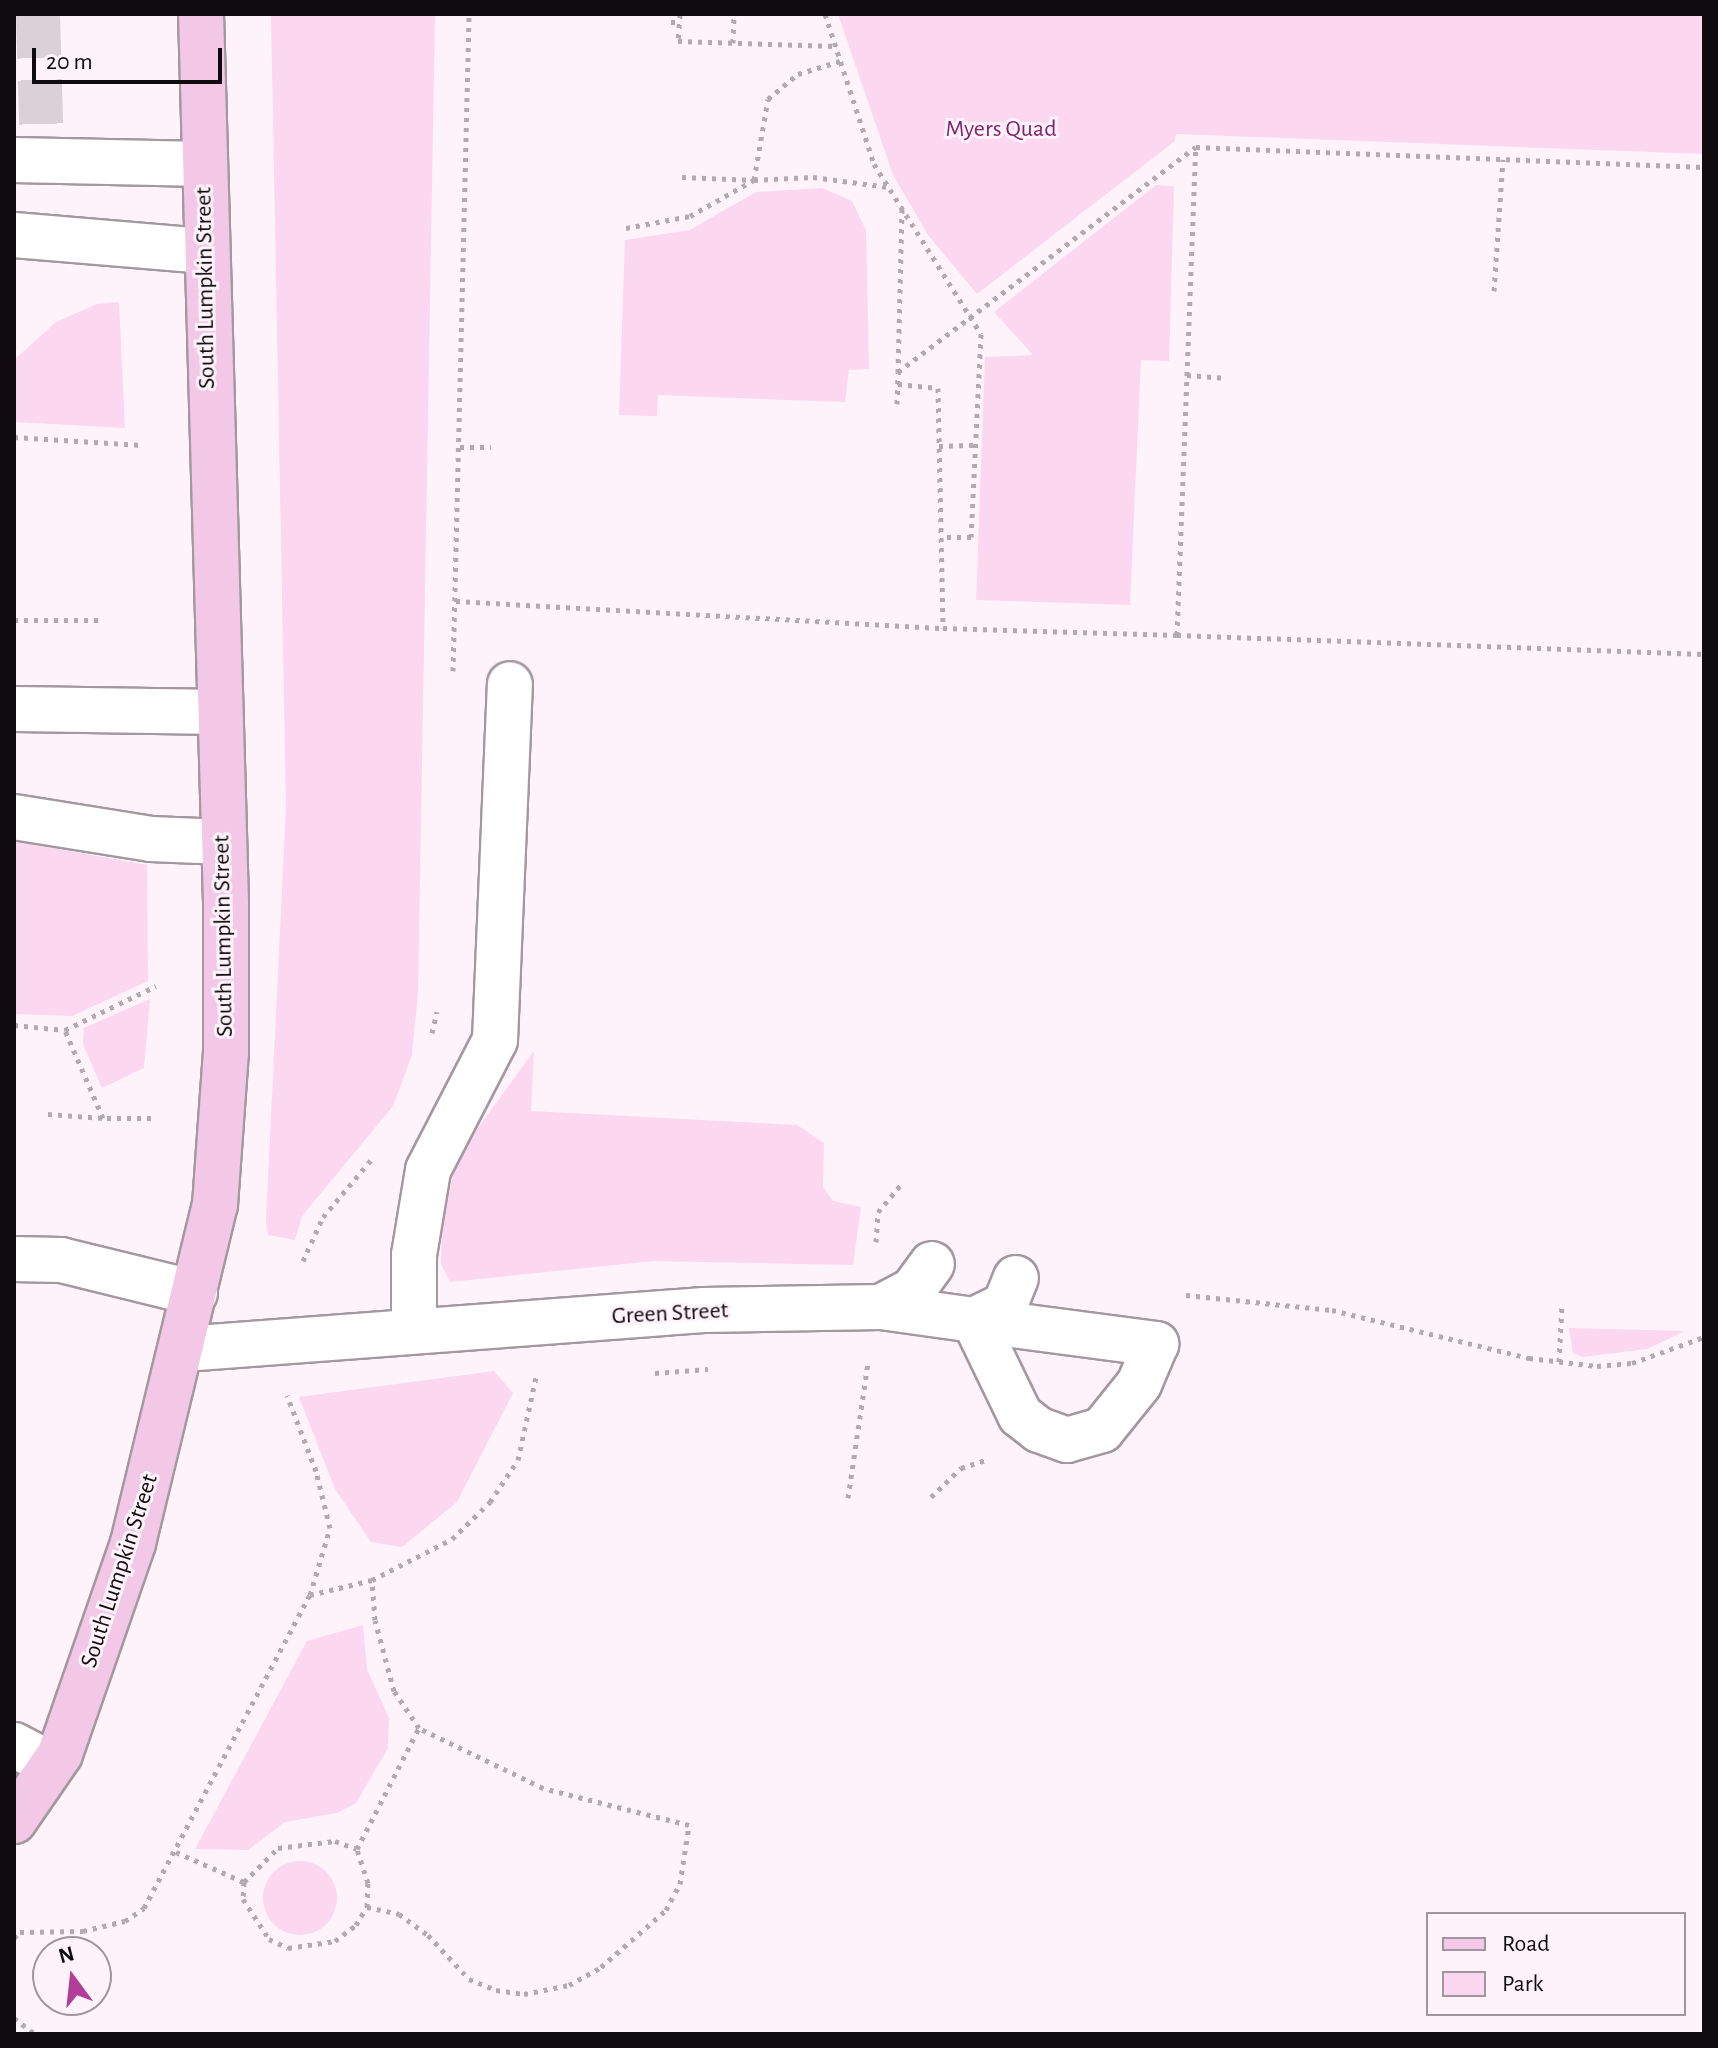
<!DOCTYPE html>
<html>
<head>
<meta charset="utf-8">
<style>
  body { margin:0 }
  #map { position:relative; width:1718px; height:2048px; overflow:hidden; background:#fef3fb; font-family:"Alegreya Sans",sans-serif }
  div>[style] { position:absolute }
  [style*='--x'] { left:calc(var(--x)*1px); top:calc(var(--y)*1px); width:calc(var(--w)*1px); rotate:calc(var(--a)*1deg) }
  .green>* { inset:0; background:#fbd7f0 }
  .round { border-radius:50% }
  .minor-tunnel>* { height:44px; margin-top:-22px; transform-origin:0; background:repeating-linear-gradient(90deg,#dad0d7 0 44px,transparent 0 66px) }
  .path>* { height:5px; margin-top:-2.5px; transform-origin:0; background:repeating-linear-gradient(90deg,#b3aab1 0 4px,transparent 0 10px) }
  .roads { filter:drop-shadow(2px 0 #a498a0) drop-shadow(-2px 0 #a498a0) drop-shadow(0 2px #a498a0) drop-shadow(0 -2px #a498a0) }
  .minor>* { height:44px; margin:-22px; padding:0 22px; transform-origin:22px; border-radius:22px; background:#fff }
  .major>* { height:44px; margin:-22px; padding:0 22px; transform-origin:22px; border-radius:22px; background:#f2c8e6 }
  span { translate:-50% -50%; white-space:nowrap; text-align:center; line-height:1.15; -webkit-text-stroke:6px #fef3fb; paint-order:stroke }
  .park-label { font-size:24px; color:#832170 }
  .street-label { font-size:24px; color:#0f0b0e }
  .frame { position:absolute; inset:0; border:16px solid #0f0b0e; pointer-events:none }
  .legend { position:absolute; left:1426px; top:1912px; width:260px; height:104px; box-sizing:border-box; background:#fef3fb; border:2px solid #9e969c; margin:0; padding:10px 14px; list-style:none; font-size:24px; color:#0f0b0e }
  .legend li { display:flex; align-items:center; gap:16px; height:40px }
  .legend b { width:40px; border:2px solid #9e969c }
  .north { position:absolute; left:32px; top:1936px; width:80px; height:80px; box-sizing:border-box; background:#fef3fb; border:2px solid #9e969c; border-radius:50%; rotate:345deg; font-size:22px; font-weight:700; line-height:32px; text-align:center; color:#0f0b0e }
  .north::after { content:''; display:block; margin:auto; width:28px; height:36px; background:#b13e99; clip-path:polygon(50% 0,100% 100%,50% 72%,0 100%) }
  .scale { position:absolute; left:32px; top:48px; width:190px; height:36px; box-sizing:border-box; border:4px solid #0f0b0e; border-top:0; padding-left:10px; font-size:24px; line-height:28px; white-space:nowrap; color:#0f0b0e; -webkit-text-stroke:6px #fef3fb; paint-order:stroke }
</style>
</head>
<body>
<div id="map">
  <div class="green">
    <i style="clip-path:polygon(271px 14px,435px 14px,418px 993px,412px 1055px,393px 1106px,302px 1216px,295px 1240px,268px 1235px,266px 1220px,286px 806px)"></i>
    <i style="clip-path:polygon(838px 14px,1704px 14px,1704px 154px,1176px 134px,1175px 141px,977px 294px,928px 235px,893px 175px)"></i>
    <i style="clip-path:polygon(1156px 185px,1174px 186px,1169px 361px,1141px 360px,1130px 605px,976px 600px,985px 357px,1033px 355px,994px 312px)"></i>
    <i style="clip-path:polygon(822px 188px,852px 201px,866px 230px,869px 369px,849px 370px,845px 402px,658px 395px,657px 416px,619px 415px,625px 240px,690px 230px,756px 192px)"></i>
    <i style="clip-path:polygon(119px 302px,125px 428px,14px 422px,14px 360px,56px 322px,97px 304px)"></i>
    <i style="clip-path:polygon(14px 841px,147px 865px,148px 981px,72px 1016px,14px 1014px)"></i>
    <i style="clip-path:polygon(150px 999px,144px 1068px,102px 1088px,83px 1044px,84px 1028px)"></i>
    <i style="clip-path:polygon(534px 1051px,531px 1111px,797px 1125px,824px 1143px,823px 1187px,833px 1201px,861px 1207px,853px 1265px,654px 1261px,450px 1282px,441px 1264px,442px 1217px,459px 1154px)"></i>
    <i style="clip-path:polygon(1569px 1328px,1685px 1331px,1647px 1349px,1583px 1357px,1573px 1353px)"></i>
    <i style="clip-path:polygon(494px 1371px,513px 1393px,457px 1502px,402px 1547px,371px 1542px,335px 1489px,299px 1397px)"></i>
    <i style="clip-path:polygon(363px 1625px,367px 1669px,389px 1718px,388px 1748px,356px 1803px,337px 1813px,285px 1822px,248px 1850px,195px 1849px,307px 1641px)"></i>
    <i class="round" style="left:263px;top:1861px;width:74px;height:74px"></i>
  </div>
  <div class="minor-tunnel">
    <i style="--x:38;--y:14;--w:147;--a:88.4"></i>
  </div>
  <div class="path">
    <i style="--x:680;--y:14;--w:27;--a:94"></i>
    <i style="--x:678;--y:41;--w:157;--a:1.8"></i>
    <i style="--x:825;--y:14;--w:158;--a:71.9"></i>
    <i style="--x:874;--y:164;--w:201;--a:57.8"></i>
    <i style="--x:981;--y:334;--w:203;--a:92.8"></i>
    <i style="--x:971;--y:537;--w:30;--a:180"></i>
    <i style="--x:671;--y:22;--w:8;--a:0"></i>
    <i style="--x:733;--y:43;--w:29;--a:-88"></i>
    <i style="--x:682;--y:177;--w:72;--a:2.4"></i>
    <i style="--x:754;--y:180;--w:82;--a:-80.2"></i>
    <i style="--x:768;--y:99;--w:39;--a:-40"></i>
    <i style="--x:798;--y:74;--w:44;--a:-17.2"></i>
    <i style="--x:902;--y:209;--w:163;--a:91.4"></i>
    <i style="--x:898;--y:372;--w:373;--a:-37.1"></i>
    <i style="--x:1196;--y:147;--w:508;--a:2.25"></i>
    <i style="--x:626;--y:228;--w:65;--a:-10.6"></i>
    <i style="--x:690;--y:216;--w:73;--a:-29.4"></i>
    <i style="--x:754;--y:180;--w:59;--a:-2.9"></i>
    <i style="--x:813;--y:177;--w:76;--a:7.6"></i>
    <i style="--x:1494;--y:291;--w:132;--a:-86.1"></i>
    <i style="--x:1187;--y:375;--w:40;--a:4.3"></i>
    <i style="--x:898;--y:384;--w:40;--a:5.7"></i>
    <i style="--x:938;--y:388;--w:240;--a:88.8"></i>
    <i style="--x:897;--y:404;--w:32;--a:-88"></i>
    <i style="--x:14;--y:437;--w:128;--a:3.6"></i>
    <i style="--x:939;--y:446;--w:37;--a:-2"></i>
    <i style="--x:460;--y:447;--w:31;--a:0"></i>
    <i style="--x:456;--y:601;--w:488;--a:3.2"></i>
    <i style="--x:943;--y:628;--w:234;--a:1.7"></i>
    <i style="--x:1177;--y:635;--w:488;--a:-87.8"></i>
    <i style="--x:14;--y:620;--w:86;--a:0"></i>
    <i style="--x:1177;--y:635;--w:527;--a:2.06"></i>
    <i style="--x:453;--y:671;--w:657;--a:-88.6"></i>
    <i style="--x:14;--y:1025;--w:51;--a:5.6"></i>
    <i style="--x:432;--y:1033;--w:22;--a:-77"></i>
    <i style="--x:48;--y:1114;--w:55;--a:4.2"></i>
    <i style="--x:151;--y:1118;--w:48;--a:180"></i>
    <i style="--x:103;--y:1118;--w:96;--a:-113.4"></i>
    <i style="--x:65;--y:1030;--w:101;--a:-25.8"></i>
    <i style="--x:876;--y:1242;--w:30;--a:-86"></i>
    <i style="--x:878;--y:1212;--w:35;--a:-50"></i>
    <i style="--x:303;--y:1261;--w:48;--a:-65.6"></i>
    <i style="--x:323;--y:1217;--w:75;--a:-49.9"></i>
    <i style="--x:1186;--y:1295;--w:147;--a:5.9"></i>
    <i style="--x:1332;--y:1310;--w:203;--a:13.7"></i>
    <i style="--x:1529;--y:1358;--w:68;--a:6.7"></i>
    <i style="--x:1597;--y:1366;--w:35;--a:-5"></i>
    <i style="--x:1632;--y:1363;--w:77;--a:-19.9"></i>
    <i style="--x:1559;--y:1362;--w:58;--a:-87"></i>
    <i style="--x:655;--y:1373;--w:53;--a:-4.3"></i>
    <i style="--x:931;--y:1497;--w:42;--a:-44"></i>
    <i style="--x:961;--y:1468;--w:28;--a:-18"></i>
    <i style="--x:848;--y:1498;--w:136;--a:-81.6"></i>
    <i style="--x:372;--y:1580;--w:90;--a:-27.1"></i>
    <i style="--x:452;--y:1539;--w:53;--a:-44.2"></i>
    <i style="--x:490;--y:1502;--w:50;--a:-56.3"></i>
    <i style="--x:518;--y:1460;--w:85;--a:-77.8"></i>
    <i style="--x:176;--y:1852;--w:74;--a:23.8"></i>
    <i style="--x:244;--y:1882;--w:48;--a:-45"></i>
    <i style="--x:278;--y:1848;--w:57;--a:-7"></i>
    <i style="--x:335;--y:1841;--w:23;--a:20"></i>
    <i style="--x:357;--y:1849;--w:136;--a:-62.9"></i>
    <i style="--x:419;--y:1728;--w:45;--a:-124"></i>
    <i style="--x:394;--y:1691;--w:73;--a:-105"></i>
    <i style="--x:375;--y:1620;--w:40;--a:-94.3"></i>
    <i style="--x:372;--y:1580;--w:64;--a:166.4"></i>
    <i style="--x:244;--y:1882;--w:17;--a:93"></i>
    <i style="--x:243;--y:1899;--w:48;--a:57"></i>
    <i style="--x:269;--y:1939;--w:21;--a:25"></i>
    <i style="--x:288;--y:1948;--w:48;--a:-8.5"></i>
    <i style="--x:335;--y:1941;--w:26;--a:-37"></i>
    <i style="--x:356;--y:1925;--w:21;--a:-59"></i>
    <i style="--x:367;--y:1907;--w:24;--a:-88"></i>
    <i style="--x:368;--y:1883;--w:36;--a:-108"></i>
    <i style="--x:367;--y:1907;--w:33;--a:12"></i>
    <i style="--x:399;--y:1914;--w:36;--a:36"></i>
    <i style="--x:428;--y:1935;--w:60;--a:47"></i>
    <i style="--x:469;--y:1979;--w:29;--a:22"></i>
    <i style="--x:496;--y:1990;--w:28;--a:8"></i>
    <i style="--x:524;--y:1994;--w:46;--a:-11.3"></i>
    <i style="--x:569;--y:1985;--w:37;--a:-29"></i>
    <i style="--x:601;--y:1967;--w:86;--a:-41.2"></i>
    <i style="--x:666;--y:1910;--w:30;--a:-62"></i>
    <i style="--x:680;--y:1884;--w:60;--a:-81.3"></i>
    <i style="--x:689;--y:1825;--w:151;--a:-165.8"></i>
    <i style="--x:543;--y:1788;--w:138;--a:-154.2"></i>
    <i style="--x:14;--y:1938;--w:8;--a:-45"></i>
    <i style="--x:20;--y:1932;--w:63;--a:-0.9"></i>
    <i style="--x:83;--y:1931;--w:43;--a:-13.4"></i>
    <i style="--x:125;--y:1921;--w:23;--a:-34"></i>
    <i style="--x:144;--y:1908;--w:354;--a:-62.1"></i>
    <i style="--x:310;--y:1595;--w:70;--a:-73.4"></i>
    <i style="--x:330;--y:1528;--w:59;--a:-103.8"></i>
    <i style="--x:316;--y:1471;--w:81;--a:-110.9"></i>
    <i style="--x:14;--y:2018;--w:26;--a:37"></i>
  </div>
  <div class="roads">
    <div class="minor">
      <i style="--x:14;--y:160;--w:190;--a:1.2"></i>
      <i style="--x:14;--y:235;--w:193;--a:4.8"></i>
      <i style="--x:14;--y:709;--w:205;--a:0.8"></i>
      <i style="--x:14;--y:817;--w:139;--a:9.1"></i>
      <i style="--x:151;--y:839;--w:73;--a:2.4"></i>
      <i style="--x:14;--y:1259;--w:47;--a:1.2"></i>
      <i style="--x:61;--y:1260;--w:138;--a:13.8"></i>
      <i style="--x:881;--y:1307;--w:36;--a:-28"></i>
      <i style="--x:913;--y:1290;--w:32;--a:-54"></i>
      <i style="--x:414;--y:1331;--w:76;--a:-90"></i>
      <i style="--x:414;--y:1255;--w:86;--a:-80.6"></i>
      <i style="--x:428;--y:1170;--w:146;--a:-62.7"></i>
      <i style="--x:495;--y:1040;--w:356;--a:-87.6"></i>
      <i style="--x:184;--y:1349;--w:521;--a:-4.29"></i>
      <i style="--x:704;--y:1310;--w:177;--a:-1"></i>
      <i style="--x:881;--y:1307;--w:94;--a:8"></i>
      <i style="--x:974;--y:1320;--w:184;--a:7.5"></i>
      <i style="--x:1156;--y:1344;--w:43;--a:113"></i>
      <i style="--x:1139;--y:1384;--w:59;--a:128.8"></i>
      <i style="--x:1102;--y:1430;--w:36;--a:164"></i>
      <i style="--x:1067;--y:1440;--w:30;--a:-160"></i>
      <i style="--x:1039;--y:1430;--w:24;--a:-142"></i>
      <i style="--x:1020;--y:1415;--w:106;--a:-115.8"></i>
      <i style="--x:974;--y:1320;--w:34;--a:-26"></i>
      <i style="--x:1005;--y:1305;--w:29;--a:-68"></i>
      <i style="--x:14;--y:1745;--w:43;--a:27.8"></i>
    </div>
    <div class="major">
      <i style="--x:14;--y:1821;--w:81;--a:-55.5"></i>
      <i style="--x:60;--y:1754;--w:223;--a:-70.9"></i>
      <i style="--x:133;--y:1543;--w:348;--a:-76.4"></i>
      <i style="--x:215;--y:1205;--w:152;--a:-85.9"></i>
      <i style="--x:226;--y:1053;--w:150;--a:-90"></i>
      <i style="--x:226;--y:903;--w:889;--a:-91.61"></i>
    </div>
  </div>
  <div class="park-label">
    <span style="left:1001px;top:130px">Myers Quad</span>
  </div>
  <div class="street-label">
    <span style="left:206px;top:288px;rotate:-91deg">South Lumpkin Street</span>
    <span style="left:224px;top:936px;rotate:-91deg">South Lumpkin Street</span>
    <span style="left:670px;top:1314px;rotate:-3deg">Green Street</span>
    <span style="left:120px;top:1571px;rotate:-72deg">South Lumpkin Street</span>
  </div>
  <div class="frame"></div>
  <ul class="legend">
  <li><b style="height:10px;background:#f2c8e6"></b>Road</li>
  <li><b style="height:22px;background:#fbd7f0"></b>Park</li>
  </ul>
  <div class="north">N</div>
  <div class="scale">20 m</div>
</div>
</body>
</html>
